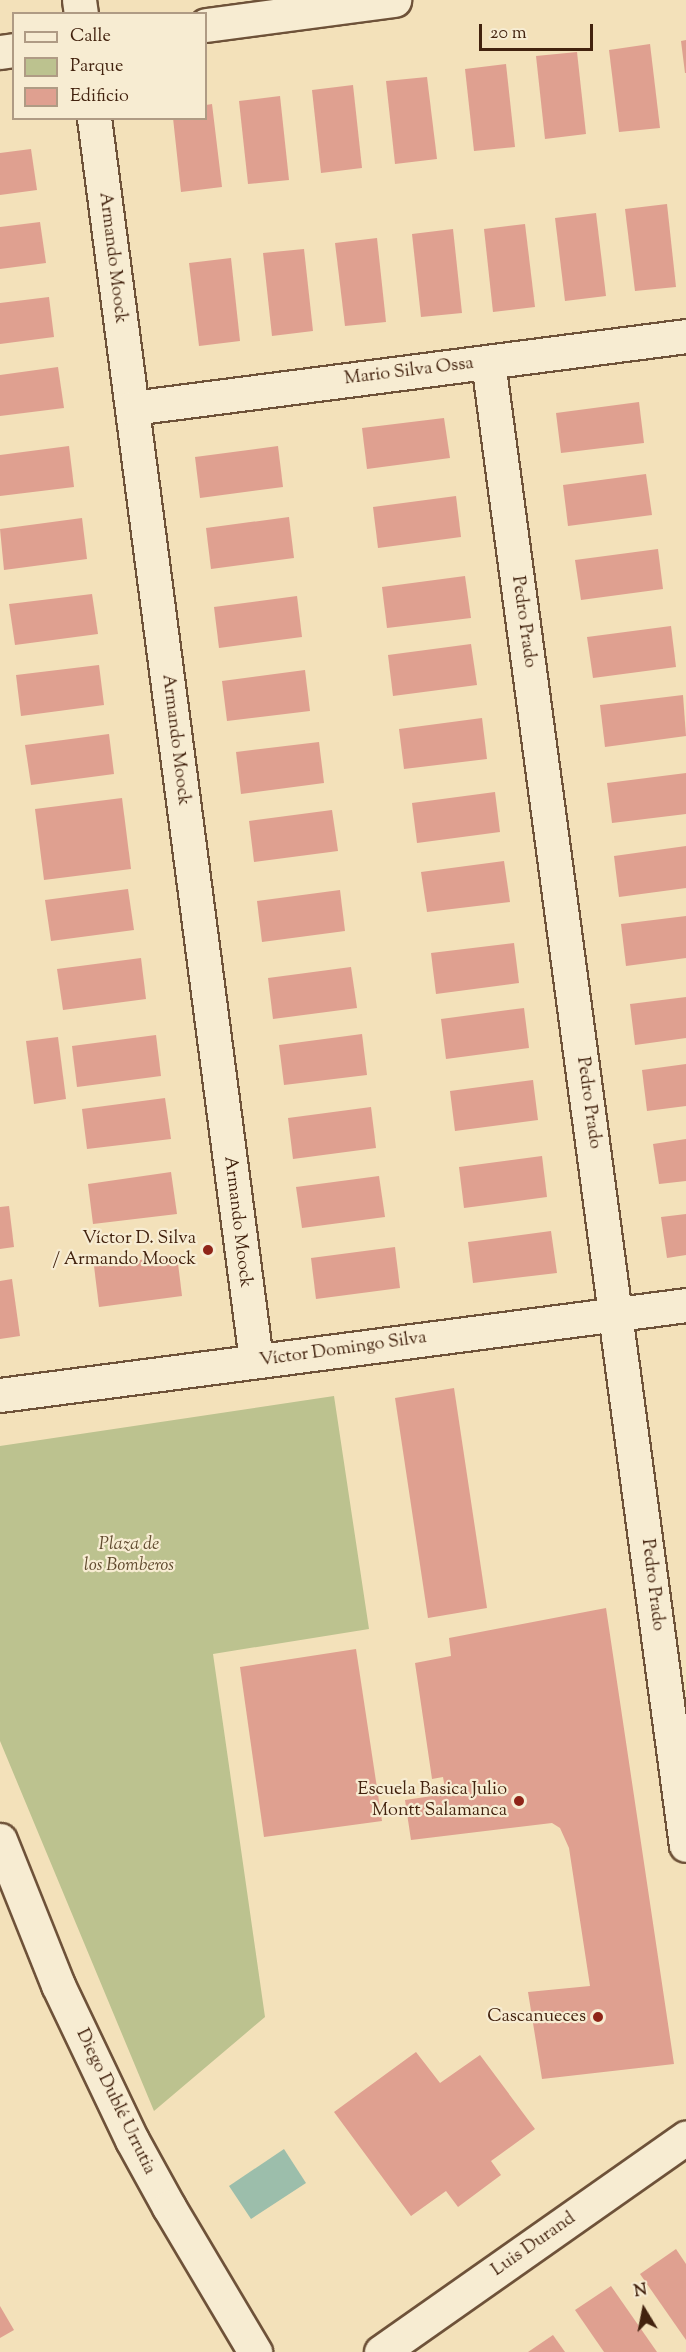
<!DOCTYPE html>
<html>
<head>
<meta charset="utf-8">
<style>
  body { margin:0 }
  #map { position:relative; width:686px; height:2352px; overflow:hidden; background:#f3e1ba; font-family:"Sorts Mill Goudy",serif }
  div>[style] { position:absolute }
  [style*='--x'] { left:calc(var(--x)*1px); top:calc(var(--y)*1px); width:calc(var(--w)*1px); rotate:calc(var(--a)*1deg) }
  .green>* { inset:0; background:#bcc28f }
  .water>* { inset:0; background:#9cbeab }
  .building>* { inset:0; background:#dfa090 }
  .roads { filter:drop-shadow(2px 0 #6e5239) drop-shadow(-2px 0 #6e5239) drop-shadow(0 2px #6e5239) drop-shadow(0 -2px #6e5239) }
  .minor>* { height:33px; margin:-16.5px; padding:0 16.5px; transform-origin:16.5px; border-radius:16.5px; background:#f7ecd2 }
  .tertiary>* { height:33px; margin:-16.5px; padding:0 16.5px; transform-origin:16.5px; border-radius:16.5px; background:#f7ecd2 }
  .dots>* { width:16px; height:16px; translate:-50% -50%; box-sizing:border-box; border:3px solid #f7ecd2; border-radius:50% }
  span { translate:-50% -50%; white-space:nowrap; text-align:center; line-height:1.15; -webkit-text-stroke:4.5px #f7ecd2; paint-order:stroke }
  .street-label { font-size:18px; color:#42220e }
  .poi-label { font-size:18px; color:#42220e }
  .right { translate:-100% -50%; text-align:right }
  .park-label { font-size:18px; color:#604a2e; font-style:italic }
  .legend { position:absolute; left:12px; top:12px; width:195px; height:108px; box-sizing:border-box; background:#f7ecd2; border:2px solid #af9b84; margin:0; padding:8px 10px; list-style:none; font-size:18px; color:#42220e }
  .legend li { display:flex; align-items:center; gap:12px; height:30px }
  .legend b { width:30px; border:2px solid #af9b84 }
  .north { position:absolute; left:614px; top:2280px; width:60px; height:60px; -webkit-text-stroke:4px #f7ecd2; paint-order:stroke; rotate:350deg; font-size:16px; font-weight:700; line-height:24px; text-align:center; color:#42220e }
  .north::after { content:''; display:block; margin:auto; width:21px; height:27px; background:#42220e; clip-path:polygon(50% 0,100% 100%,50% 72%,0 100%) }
  .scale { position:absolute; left:479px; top:24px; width:114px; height:27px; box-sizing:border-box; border:3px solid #42220e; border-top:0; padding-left:8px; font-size:18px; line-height:21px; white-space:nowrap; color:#42220e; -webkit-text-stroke:4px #f7ecd2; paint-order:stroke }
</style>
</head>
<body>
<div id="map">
  <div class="green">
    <i style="clip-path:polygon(334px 1396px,369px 1629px,213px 1654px,265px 2017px,154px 2111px,0 1741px,0 1446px)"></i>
  </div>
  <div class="water">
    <i style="clip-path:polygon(284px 2149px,306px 2183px,251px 2219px,229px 2186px)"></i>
  </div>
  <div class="building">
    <i style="clip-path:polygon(686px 40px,686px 73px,685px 73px,681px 41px)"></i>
    <i style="clip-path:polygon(650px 44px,660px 128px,619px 132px,609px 50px)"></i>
    <i style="clip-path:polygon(577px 52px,586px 134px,545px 139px,536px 56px)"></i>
    <i style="clip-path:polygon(506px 64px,515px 147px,474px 151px,465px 69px)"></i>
    <i style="clip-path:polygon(427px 77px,437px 159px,395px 164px,386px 81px)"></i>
    <i style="clip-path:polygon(353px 85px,362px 168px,321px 173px,312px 90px)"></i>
    <i style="clip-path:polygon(280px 96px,289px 180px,248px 184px,239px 101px)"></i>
    <i style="clip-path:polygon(212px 104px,222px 187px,181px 192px,173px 118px,206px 118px,206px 105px)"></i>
    <i style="clip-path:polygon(31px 149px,37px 190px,0 195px,0 153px)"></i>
    <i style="clip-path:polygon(667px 204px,676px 287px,635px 291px,625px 209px)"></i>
    <i style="clip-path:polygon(596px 213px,606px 296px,565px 301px,555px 218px)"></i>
    <i style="clip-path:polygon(40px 222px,46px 263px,0 269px,0 227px)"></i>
    <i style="clip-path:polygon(525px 224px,535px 307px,493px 312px,484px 229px)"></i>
    <i style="clip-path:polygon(453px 229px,462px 313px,421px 317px,412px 234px)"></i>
    <i style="clip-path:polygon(377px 238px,386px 322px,345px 326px,335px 243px)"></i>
    <i style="clip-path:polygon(304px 249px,313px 331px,272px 336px,263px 253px)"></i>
    <i style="clip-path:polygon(231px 258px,240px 341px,199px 346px,189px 263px)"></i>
    <i style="clip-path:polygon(49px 297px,54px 337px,0 344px,0 303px)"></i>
    <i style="clip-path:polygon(58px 367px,64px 408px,0 416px,0 375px)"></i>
    <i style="clip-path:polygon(639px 402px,644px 443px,561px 453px,556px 413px)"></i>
    <i style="clip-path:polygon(444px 418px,450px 458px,367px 469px,362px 428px)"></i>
    <i style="clip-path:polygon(69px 446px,74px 487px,0 496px,0 455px)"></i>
    <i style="clip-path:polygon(278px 446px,283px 487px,200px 498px,195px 457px)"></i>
    <i style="clip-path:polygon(646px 474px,652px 515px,568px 526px,563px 485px)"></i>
    <i style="clip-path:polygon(456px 496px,461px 537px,378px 548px,373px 507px)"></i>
    <i style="clip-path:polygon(289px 517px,294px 558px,211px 569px,206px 528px)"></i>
    <i style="clip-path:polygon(82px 518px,87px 559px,4px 570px,0 529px)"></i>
    <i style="clip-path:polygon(658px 549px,663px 589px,581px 600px,575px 560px)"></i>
    <i style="clip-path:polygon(465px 576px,471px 618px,387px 628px,382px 587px)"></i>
    <i style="clip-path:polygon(92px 594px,98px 634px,15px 645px,9px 604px)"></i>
    <i style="clip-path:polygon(297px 596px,302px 637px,219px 648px,214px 607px)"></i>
    <i style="clip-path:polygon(671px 626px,676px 667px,593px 678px,587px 637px)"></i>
    <i style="clip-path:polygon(471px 644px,477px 685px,393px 696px,388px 655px)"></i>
    <i style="clip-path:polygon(99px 665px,104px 705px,21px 716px,16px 675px)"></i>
    <i style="clip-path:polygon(305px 670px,310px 711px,227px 721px,222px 681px)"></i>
    <i style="clip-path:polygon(683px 695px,686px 736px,605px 747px,600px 705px)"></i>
    <i style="clip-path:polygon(482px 718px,487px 759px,404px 769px,399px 729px)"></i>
    <i style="clip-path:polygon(109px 734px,114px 774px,31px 785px,25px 745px)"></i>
    <i style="clip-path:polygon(319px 742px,324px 783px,241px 794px,236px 752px)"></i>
    <i style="clip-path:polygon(686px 773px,686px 814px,612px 823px,607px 783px)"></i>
    <i style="clip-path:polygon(495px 792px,500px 832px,417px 843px,412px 803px)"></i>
    <i style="clip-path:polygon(122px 798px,131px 869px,44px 880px,35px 809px)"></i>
    <i style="clip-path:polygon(332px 810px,338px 851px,254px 862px,249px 821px)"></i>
    <i style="clip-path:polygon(686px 846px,686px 888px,619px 897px,614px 856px)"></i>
    <i style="clip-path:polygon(504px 861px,510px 902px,427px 912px,421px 872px)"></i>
    <i style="clip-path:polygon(128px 889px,134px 930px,51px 941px,45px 900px)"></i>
    <i style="clip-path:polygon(340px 890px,345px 931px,262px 942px,257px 901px)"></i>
    <i style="clip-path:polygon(686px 916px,686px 958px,626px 966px,621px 924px)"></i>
    <i style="clip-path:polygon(514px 943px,519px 983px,436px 994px,431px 953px)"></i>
    <i style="clip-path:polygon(141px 958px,146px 999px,63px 1010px,57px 969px)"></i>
    <i style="clip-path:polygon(351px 967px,357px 1008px,273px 1019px,268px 978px)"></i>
    <i style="clip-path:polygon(686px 997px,686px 1038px,635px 1045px,630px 1004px)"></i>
    <i style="clip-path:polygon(524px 1008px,529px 1048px,446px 1059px,441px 1019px)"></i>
    <i style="clip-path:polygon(362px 1034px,367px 1075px,284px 1085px,279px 1045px)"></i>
    <i style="clip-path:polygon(156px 1035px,161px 1076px,77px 1087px,72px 1046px)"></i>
    <i style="clip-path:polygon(58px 1037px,66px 1099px,34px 1104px,26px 1041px)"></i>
    <i style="clip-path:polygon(686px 1064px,686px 1106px,647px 1111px,642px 1070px)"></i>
    <i style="clip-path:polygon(533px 1080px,538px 1120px,455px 1131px,450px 1091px)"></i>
    <i style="clip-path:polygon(165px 1098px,171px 1139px,87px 1149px,82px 1109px)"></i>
    <i style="clip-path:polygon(371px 1107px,376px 1148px,293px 1159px,288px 1118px)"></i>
    <i style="clip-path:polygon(686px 1139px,686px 1181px,659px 1184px,653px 1144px)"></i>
    <i style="clip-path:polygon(542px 1156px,547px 1197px,464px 1208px,459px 1167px)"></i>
    <i style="clip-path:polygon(171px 1172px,177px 1214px,93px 1224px,88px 1184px)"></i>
    <i style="clip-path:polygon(379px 1176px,385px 1217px,302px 1228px,296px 1187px)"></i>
    <i style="clip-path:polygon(9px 1206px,14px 1247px,0 1249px,0 1207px)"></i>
    <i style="clip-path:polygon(686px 1214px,686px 1255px,667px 1258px,661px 1217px)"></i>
    <i style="clip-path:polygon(551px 1231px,557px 1273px,473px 1283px,468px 1242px)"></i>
    <i style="clip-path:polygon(395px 1247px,400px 1288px,316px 1299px,311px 1258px)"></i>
    <i style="clip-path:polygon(177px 1255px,182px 1296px,99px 1307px,94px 1266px)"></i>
    <i style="clip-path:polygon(12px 1279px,20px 1336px,0 1339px,0 1281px)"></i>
    <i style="clip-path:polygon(454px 1388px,487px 1608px,428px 1618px,395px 1398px)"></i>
    <i style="clip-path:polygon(606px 1608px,674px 2064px,542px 2079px,528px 1992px,590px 1986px,569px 1848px,560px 1828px,552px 1823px,411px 1840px,405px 1800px,446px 1794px,443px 1777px,432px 1779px,415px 1663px,451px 1656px,449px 1638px)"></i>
    <i style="clip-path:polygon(356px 1649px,382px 1821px,264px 1837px,240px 1667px)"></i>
    <i style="clip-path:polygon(416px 2052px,440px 2083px,480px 2055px,535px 2129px,491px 2161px,501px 2175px,458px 2207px,446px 2191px,411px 2216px,334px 2112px)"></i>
    <i style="clip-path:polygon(676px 2249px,686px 2264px,686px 2340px,640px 2274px)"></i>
    <i style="clip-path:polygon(611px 2286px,657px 2352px,604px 2352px,575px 2310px)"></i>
    <i style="clip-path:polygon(0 2306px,14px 2330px,0 2338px)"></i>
    <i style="clip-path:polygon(553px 2335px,565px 2352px,528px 2352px)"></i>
  </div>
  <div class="roads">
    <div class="minor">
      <i style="--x:79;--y:0;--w:14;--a:82"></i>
      <i style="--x:94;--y:118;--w:1254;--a:82.57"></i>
      <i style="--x:488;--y:362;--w:1496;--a:82.4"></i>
      <i style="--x:132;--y:408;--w:559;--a:-7.4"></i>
      <i style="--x:0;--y:1395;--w:692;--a:-7.47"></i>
      <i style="--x:0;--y:1840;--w:156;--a:68.2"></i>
      <i style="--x:58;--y:1985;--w:172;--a:64.5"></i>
      <i style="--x:132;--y:2140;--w:77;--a:61.1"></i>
      <i style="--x:169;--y:2207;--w:169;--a:59.3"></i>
      <i style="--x:381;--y:2352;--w:373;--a:-35.1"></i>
    </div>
    <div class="tertiary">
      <i style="--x:206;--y:25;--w:190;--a:-7.6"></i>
      <i style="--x:0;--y:52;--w:14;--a:-8"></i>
    </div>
  </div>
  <div class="dots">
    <i style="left:208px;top:1250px;background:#8f2418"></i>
    <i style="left:519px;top:1801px;background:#8f2418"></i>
    <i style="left:598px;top:2017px;background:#8f2418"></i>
  </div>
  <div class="street-label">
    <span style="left:112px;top:258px;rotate:83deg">Armando Moock</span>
    <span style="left:409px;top:372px;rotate:-7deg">Mario Silva Ossa</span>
    <span style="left:523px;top:622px;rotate:82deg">Pedro Prado</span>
    <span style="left:175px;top:740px;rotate:83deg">Armando Moock</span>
    <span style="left:588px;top:1103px;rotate:82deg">Pedro Prado</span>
    <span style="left:237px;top:1222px;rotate:83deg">Armando Moock</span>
    <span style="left:343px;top:1350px;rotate:-8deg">Víctor Domingo Silva</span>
    <span style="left:652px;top:1585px;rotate:83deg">Pedro Prado</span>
    <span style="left:115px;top:2102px;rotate:64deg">Diego Dublé Urrutia</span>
    <span style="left:534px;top:2245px;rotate:-35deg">Luis Durand</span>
  </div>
  <div class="poi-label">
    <span class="right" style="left:196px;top:1250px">Víctor D. Silva<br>/ Armando Moock</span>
    <span class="right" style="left:507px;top:1801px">Escuela Basica Julio<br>Montt Salamanca</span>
    <span class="right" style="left:586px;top:2017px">Cascanueces</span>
  </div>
  <div class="park-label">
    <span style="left:129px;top:1556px">Plaza de<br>los Bomberos</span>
  </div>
  <ul class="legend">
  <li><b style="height:8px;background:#f7ecd2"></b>Calle</li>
  <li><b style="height:16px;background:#bcc28f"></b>Parque</li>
  <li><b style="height:16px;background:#dfa090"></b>Edificio</li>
  </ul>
  <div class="north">N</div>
  <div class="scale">20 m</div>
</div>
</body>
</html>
